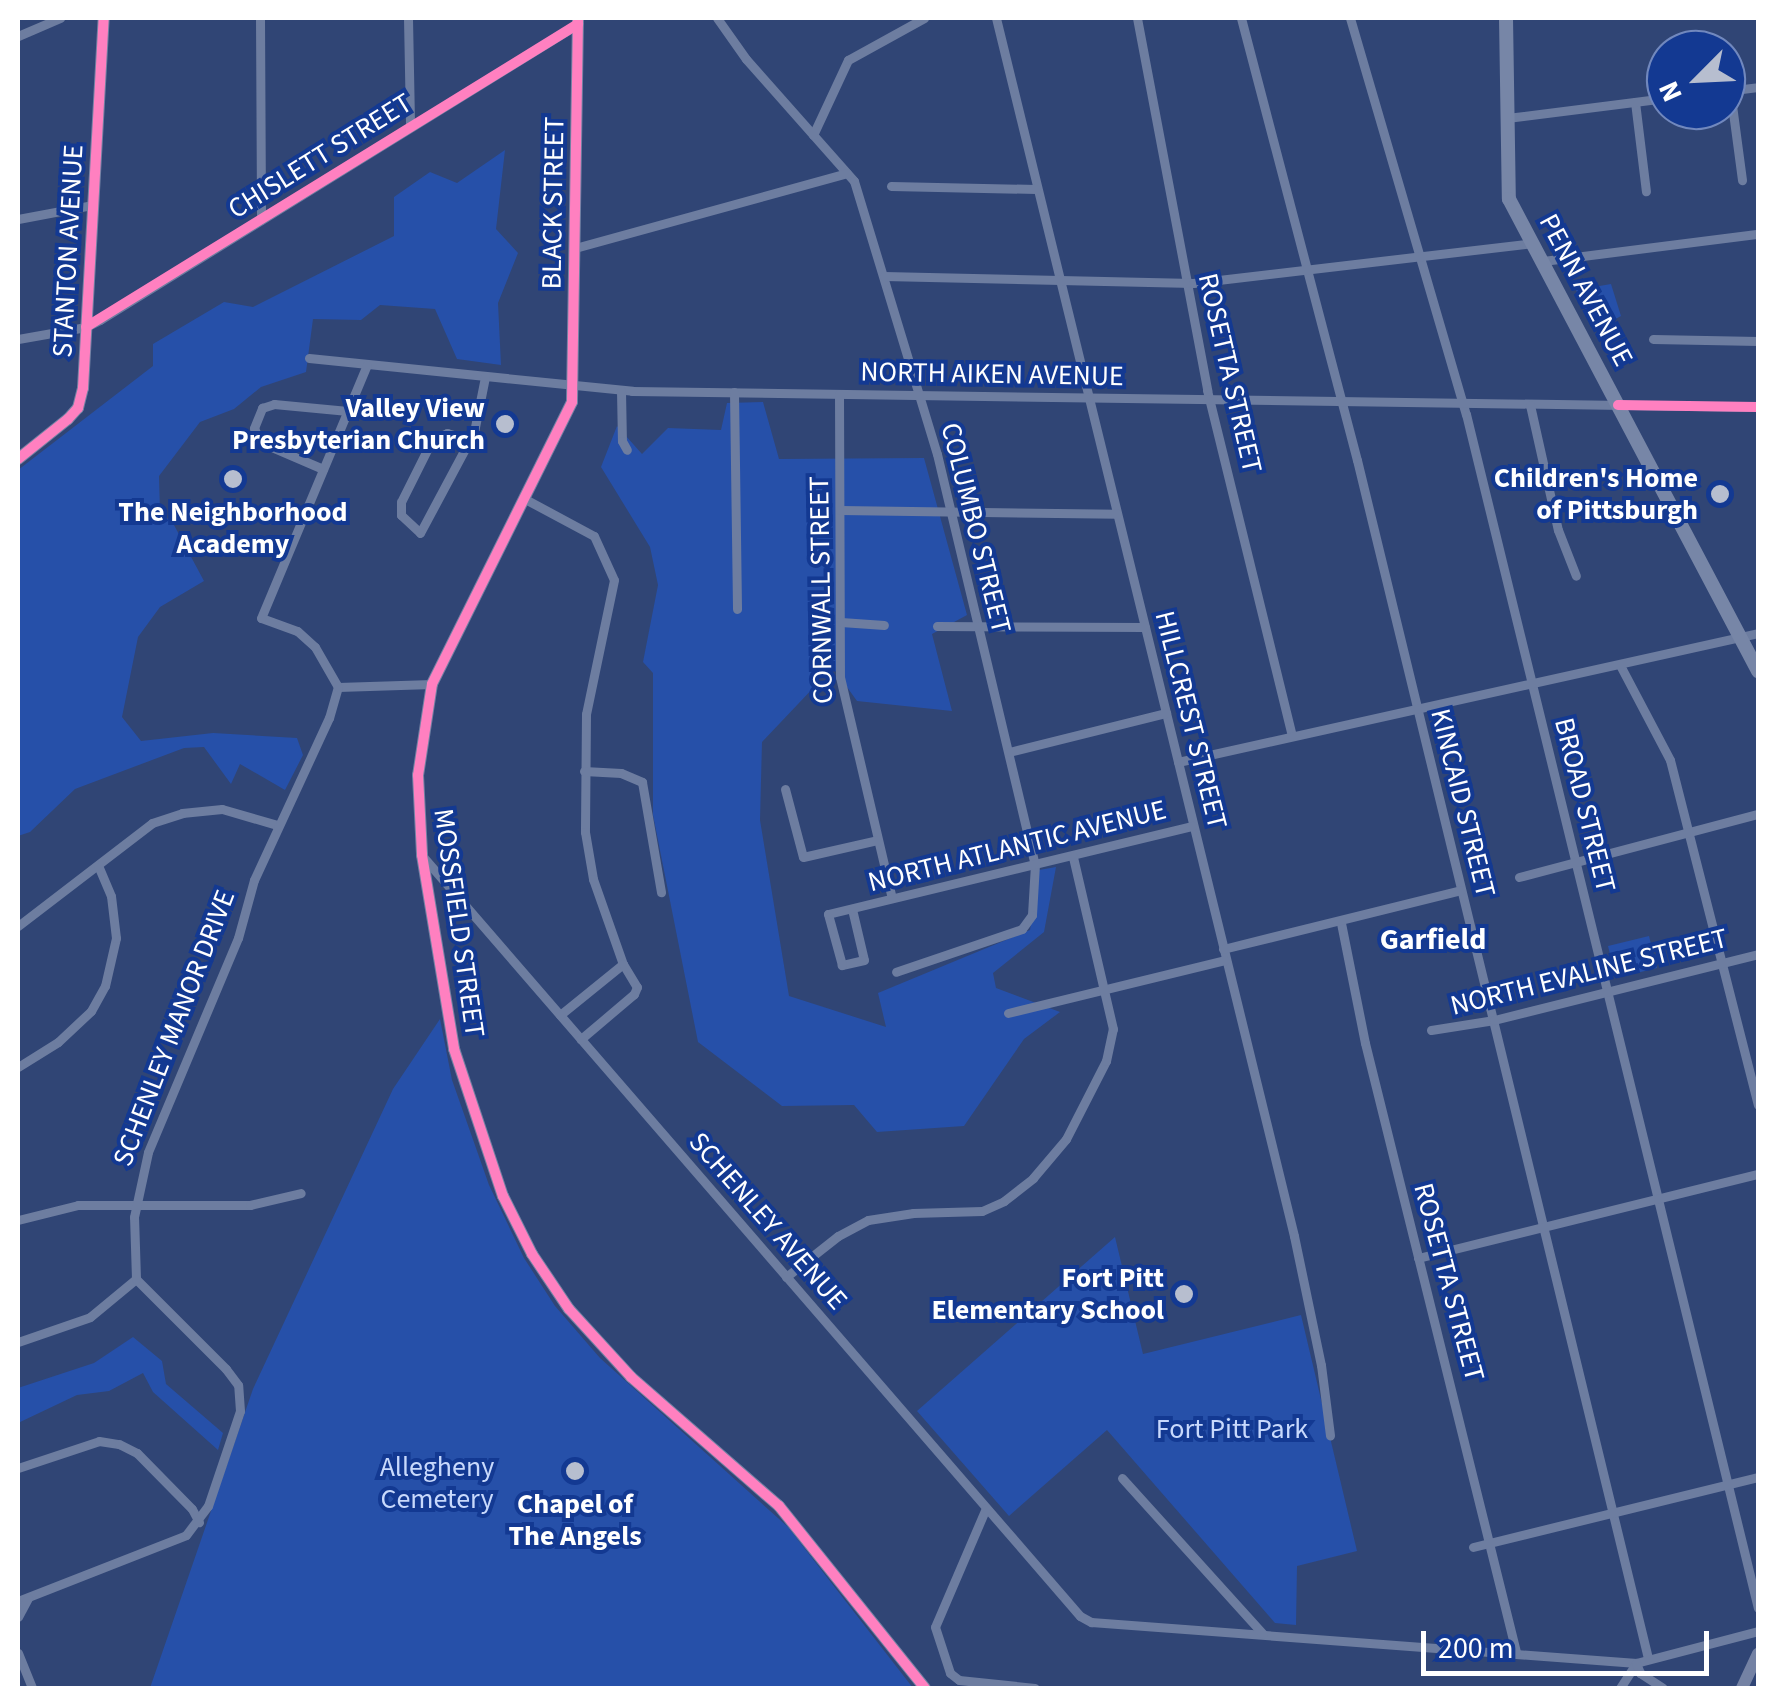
<!DOCTYPE html>
<html>
<head>
<meta charset="utf-8">
<style>
  body { margin:0 }
  #map { position:relative; width:1776px; height:1706px; overflow:hidden; background:#304575; font-family:"Source Sans 3",sans-serif }
  div>[style] { position:absolute }
  [style*='--x'] { left:calc(var(--x)*1px); top:calc(var(--y)*1px); width:calc(var(--w)*1px); rotate:calc(var(--a)*1deg) }
  .green>* { inset:0; background:#2650a9 }
  .street>* { height:9px; margin:-4.5px; padding:0 4.5px; transform-origin:4.5px; border-radius:4.5px; background:#6d7da0 }
  .secondary>* { height:12px; margin:-6px; padding:0 6px; transform-origin:6px; border-radius:6px; background:#7482a4 }
  .primary>* { height:14px; margin:-7px; padding:0 7px; transform-origin:7px; border-radius:7px; background:#7786a7 }
  .cycleway>* { height:10px; margin:-5px; padding:0 5px; transform-origin:5px; border-radius:5px; background:#ff80c0 }
  .dots>* { width:28px; height:28px; translate:-50% -50%; box-sizing:border-box; border:5px solid #133992; border-radius:50% }
  span { translate:-50% -50%; white-space:nowrap; text-align:center; line-height:1.15; -webkit-text-stroke:8px #133992; paint-order:stroke }
  .street-label { font-size:28px; color:#fff }
  .poi-label { font-size:28px; color:#fff; font-weight:700 }
  .right { translate:-100% -50%; text-align:right }
  .park-label { font-size:28px; color:#c8d9fc }
  .neighbourhood-label { font-size:30px; color:#fff; font-weight:700 }
  .frame { position:absolute; inset:0; border:20px solid #fff; pointer-events:none }
  .north { position:absolute; left:1646px; top:30px; width:100px; height:100px; box-sizing:border-box; background:#133992; border:2px solid #7188be; border-radius:50%; rotate:246deg; font-size:28px; font-weight:700; line-height:40px; text-align:center; color:#fff }
  .north::after { content:''; display:block; margin:auto; width:35px; height:45px; background:#b7becf; clip-path:polygon(50% 0,100% 100%,50% 72%,0 100%) }
  .scale { position:absolute; left:1421px; top:1631px; width:288px; height:45px; box-sizing:border-box; border:5px solid #fff; border-top:0; padding-left:12px; font-size:30px; line-height:35px; white-space:nowrap; color:#fff; -webkit-text-stroke:8px #133992; paint-order:stroke }
</style>
</head>
<body>
<div id="map">
  <div class="green">
    <i style="clip-path:polygon(505px 150px,496px 229px,518px 253px,498px 303px,501px 365px,457px 359px,435px 309px,380px 305px,361px 320px,313px 319px,306px 372px,261px 387px,234px 409px,200px 422px,159px 476px,160px 511px,174px 525px,204px 581px,160px 607px,138px 637px,122px 717px,141px 741px,213px 733px,297px 738px,303px 755px,285px 790px,240px 764px,231px 784px,204px 747px,184px 748px,75px 789px,30px 832px,18px 836px,18px 470px,153px 366px,153px 344px,224px 302px,253px 307px,394px 236px,394px 197px,430px 172px,457px 183px)"></i>
    <i style="clip-path:polygon(1611px 284px,1621px 316px,1595px 330px,1576px 290px)"></i>
    <i style="clip-path:polygon(763px 402px,779px 459px,924px 458px,967px 615px,932px 634px,952px 711px,857px 701px,826px 658px,816px 668px,817px 684px,762px 742px,760px 820px,789px 996px,886px 1027px,878px 993px,1030px 930px,1039px 870px,1056px 867px,1044px 932px,993px 973px,996px 988px,1060px 1012px,1024px 1039px,964px 1126px,877px 1132px,854px 1105px,782px 1106px,698px 1042px,653px 815px,653px 673px,643px 662px,658px 585px,650px 547px,601px 467px,617px 426px,642px 454px,668px 428px,721px 430px,727px 403px)"></i>
    <i style="clip-path:polygon(1649px 936px,1657px 968px,1616px 978px,1608px 946px)"></i>
    <i style="clip-path:polygon(440px 1019px,452px 1080px,489px 1185px,524px 1258px,555px 1306px,600px 1358px,788px 1527px,913px 1688px,150px 1688px,253px 1389px,393px 1089px)"></i>
    <i style="clip-path:polygon(1115px 1237px,1143px 1354px,1301px 1315px,1357px 1551px,1297px 1566px,1296px 1625px,1275px 1623px,1107px 1430px,1009px 1516px,917px 1411px)"></i>
    <i style="clip-path:polygon(133px 1337px,162px 1361px,166px 1384px,223px 1433px,218px 1450px,153px 1392px,143px 1373px,109px 1391px,77px 1395px,18px 1423px,18px 1388px,94px 1363px)"></i>
  </div>
  <div class="street">
    <i style="--x:260;--y:18;--w:202;--a:89.7"></i>
    <i style="--x:408;--y:18;--w:109;--a:88.9"></i>
    <i style="--x:717;--y:18;--w:50;--a:54.7"></i>
    <i style="--x:746;--y:59;--w:163;--a:48.5"></i>
    <i style="--x:854;--y:181;--w:285;--a:73.1"></i>
    <i style="--x:937;--y:454;--w:422;--a:76.6"></i>
    <i style="--x:1035;--y:864;--w:51;--a:93.4"></i>
    <i style="--x:1032;--y:915;--w:17;--a:126"></i>
    <i style="--x:1022;--y:929;--w:133;--a:161.2"></i>
    <i style="--x:996;--y:18;--w:1254;--a:76.25"></i>
    <i style="--x:1294;--y:1236;--w:132;--a:78.2"></i>
    <i style="--x:1321;--y:1365;--w:71;--a:82.7"></i>
    <i style="--x:1137;--y:18;--w:379;--a:79.3"></i>
    <i style="--x:1207;--y:390;--w:355;--a:76.2"></i>
    <i style="--x:1241;--y:18;--w:457;--a:75.3"></i>
    <i style="--x:1357;--y:460;--w:1233;--a:76.35"></i>
    <i style="--x:1350;--y:18;--w:413;--a:73.7"></i>
    <i style="--x:1466;--y:414;--w:1229;--a:76.26"></i>
    <i style="--x:18;--y:36;--w:46;--a:-23.2"></i>
    <i style="--x:1730;--y:90;--w:91;--a:82.4"></i>
    <i style="--x:1726;--y:91;--w:32;--a:-7"></i>
    <i style="--x:1635;--y:102;--w:90;--a:83"></i>
    <i style="--x:1507;--y:118;--w:160;--a:-7.2"></i>
    <i style="--x:813;--y:135;--w:83;--a:-65"></i>
    <i style="--x:848;--y:60;--w:87;--a:-28.9"></i>
    <i style="--x:891;--y:186;--w:145;--a:1.2"></i>
    <i style="--x:18;--y:219;--w:75;--a:-10.7"></i>
    <i style="--x:575;--y:248;--w:282;--a:-15.4"></i>
    <i style="--x:1543;--y:261;--w:217;--a:-7.2"></i>
    <i style="--x:884;--y:276;--w:309;--a:1.3"></i>
    <i style="--x:1193;--y:283;--w:342;--a:-6.7"></i>
    <i style="--x:18;--y:339;--w:69;--a:-10"></i>
    <i style="--x:86;--y:327;--w:16;--a:-27"></i>
    <i style="--x:100;--y:320;--w:562;--a:-31.77"></i>
    <i style="--x:1653;--y:339;--w:105;--a:1.1"></i>
    <i style="--x:309;--y:358;--w:325;--a:5.8"></i>
    <i style="--x:632;--y:391;--w:1126;--a:0.81"></i>
    <i style="--x:621;--y:391;--w:50;--a:88.9"></i>
    <i style="--x:622;--y:441;--w:10;--a:61"></i>
    <i style="--x:734;--y:392;--w:217;--a:89.2"></i>
    <i style="--x:839;--y:394;--w:283;--a:89.8"></i>
    <i style="--x:840;--y:677;--w:227;--a:76.8"></i>
    <i style="--x:1530;--y:405;--w:128;--a:77.4"></i>
    <i style="--x:1558;--y:530;--w:49;--a:68.6"></i>
    <i style="--x:470;--y:440;--w:24;--a:-163"></i>
    <i style="--x:447;--y:433;--w:17;--a:155"></i>
    <i style="--x:432;--y:440;--w:69;--a:116.6"></i>
    <i style="--x:401;--y:502;--w:13;--a:90"></i>
    <i style="--x:401;--y:515;--w:26;--a:43"></i>
    <i style="--x:420;--y:533;--w:115;--a:-61.9"></i>
    <i style="--x:474;--y:432;--w:56;--a:-78.7"></i>
    <i style="--x:323;--y:469;--w:69;--a:-156.8"></i>
    <i style="--x:260;--y:442;--w:15;--a:-113"></i>
    <i style="--x:254;--y:428;--w:22;--a:-68"></i>
    <i style="--x:262;--y:408;--w:13;--a:-18"></i>
    <i style="--x:274;--y:404;--w:74;--a:5.4"></i>
    <i style="--x:525;--y:499;--w:78;--a:28.2"></i>
    <i style="--x:594;--y:536;--w:48;--a:65.6"></i>
    <i style="--x:614;--y:580;--w:137;--a:101.8"></i>
    <i style="--x:586;--y:714;--w:118;--a:90.5"></i>
    <i style="--x:585;--y:832;--w:48;--a:80.3"></i>
    <i style="--x:593;--y:879;--w:90;--a:70.6"></i>
    <i style="--x:840;--y:510;--w:277;--a:0.8"></i>
    <i style="--x:841;--y:622;--w:43;--a:4"></i>
    <i style="--x:937;--y:626;--w:208;--a:0.3"></i>
    <i style="--x:1621;--y:667;--w:105;--a:62.2"></i>
    <i style="--x:1670;--y:760;--w:356;--a:75.7"></i>
    <i style="--x:338;--y:687;--w:94;--a:-1.8"></i>
    <i style="--x:1009;--y:752;--w:162;--a:-14"></i>
    <i style="--x:1178;--y:762;--w:594;--a:-12.54"></i>
    <i style="--x:584;--y:771;--w:37;--a:3"></i>
    <i style="--x:621;--y:773;--w:23;--a:23"></i>
    <i style="--x:642;--y:782;--w:112;--a:80.2"></i>
    <i style="--x:785;--y:789;--w:70;--a:75.2"></i>
    <i style="--x:803;--y:857;--w:76;--a:-12.9"></i>
    <i style="--x:425;--y:859;--w:1001;--a:49.13"></i>
    <i style="--x:1080;--y:1616;--w:13;--a:29"></i>
    <i style="--x:1091;--y:1622;--w:547;--a:4.3"></i>
    <i style="--x:1636;--y:1663;--w:126;--a:-14.7"></i>
    <i style="--x:1519;--y:877;--w:247;--a:-14.8"></i>
    <i style="--x:852;--y:909;--w:52;--a:76.8"></i>
    <i style="--x:864;--y:960;--w:23;--a:167"></i>
    <i style="--x:842;--y:965;--w:53;--a:-105.4"></i>
    <i style="--x:828;--y:914;--w:375;--a:-13.6"></i>
    <i style="--x:1341;--y:923;--w:122;--a:78.7"></i>
    <i style="--x:1365;--y:1043;--w:627;--a:76.07"></i>
    <i style="--x:18;--y:926;--w:169;--a:-37.5"></i>
    <i style="--x:152;--y:823;--w:32;--a:-18"></i>
    <i style="--x:182;--y:813;--w:40;--a:-5.7"></i>
    <i style="--x:222;--y:809;--w:57;--a:16.2"></i>
    <i style="--x:1223;--y:949;--w:245;--a:-13.9"></i>
    <i style="--x:1008;--y:1013;--w:223;--a:-13.7"></i>
    <i style="--x:560;--y:1015;--w:81;--a:-39"></i>
    <i style="--x:623;--y:964;--w:27;--a:59"></i>
    <i style="--x:637;--y:987;--w:8;--a:113"></i>
    <i style="--x:634;--y:994;--w:70;--a:139.7"></i>
    <i style="--x:1431;--y:1030;--w:64;--a:-9"></i>
    <i style="--x:1494;--y:1020;--w:272;--a:-14"></i>
    <i style="--x:18;--y:1067;--w:47;--a:-32"></i>
    <i style="--x:58;--y:1042;--w:45;--a:-43.2"></i>
    <i style="--x:91;--y:1011;--w:29;--a:-61"></i>
    <i style="--x:105;--y:986;--w:49;--a:-77.1"></i>
    <i style="--x:116;--y:938;--w:42;--a:-96.8"></i>
    <i style="--x:111;--y:896;--w:33;--a:-113"></i>
    <i style="--x:18;--y:1220;--w:62;--a:-14"></i>
    <i style="--x:78;--y:1205;--w:172;--a:0"></i>
    <i style="--x:250;--y:1205;--w:52;--a:-13.2"></i>
    <i style="--x:1418;--y:1258;--w:350;--a:-13.9"></i>
    <i style="--x:786;--y:1277;--w:66;--a:-38.3"></i>
    <i style="--x:838;--y:1236;--w:34;--a:-28"></i>
    <i style="--x:868;--y:1220;--w:46;--a:-8.8"></i>
    <i style="--x:913;--y:1213;--w:69;--a:-1.7"></i>
    <i style="--x:982;--y:1211;--w:24;--a:-24"></i>
    <i style="--x:1004;--y:1201;--w:37;--a:-38"></i>
    <i style="--x:1033;--y:1178;--w:51;--a:-49.8"></i>
    <i style="--x:1066;--y:1139;--w:88;--a:-62.9"></i>
    <i style="--x:1106;--y:1061;--w:33;--a:-78"></i>
    <i style="--x:1113;--y:1029;--w:177;--a:-103.1"></i>
    <i style="--x:18;--y:1342;--w:76;--a:-19.1"></i>
    <i style="--x:90;--y:1317;--w:60;--a:-39.6"></i>
    <i style="--x:18;--y:1468;--w:85;--a:-18.4"></i>
    <i style="--x:99;--y:1441;--w:20;--a:9"></i>
    <i style="--x:119;--y:1444;--w:20;--a:27"></i>
    <i style="--x:137;--y:1453;--w:78;--a:45.5"></i>
    <i style="--x:192;--y:1509;--w:15;--a:62"></i>
    <i style="--x:1122;--y:1478;--w:210;--a:47.9"></i>
    <i style="--x:986;--y:1508;--w:129;--a:113.2"></i>
    <i style="--x:935;--y:1627;--w:48;--a:71.9"></i>
    <i style="--x:950;--y:1673;--w:11;--a:38"></i>
    <i style="--x:959;--y:1680;--w:76;--a:6"></i>
    <i style="--x:1473;--y:1547;--w:293;--a:-13.8"></i>
    <i style="--x:18;--y:1601;--w:180;--a:-21.4"></i>
    <i style="--x:186;--y:1535;--w:36;--a:-53"></i>
    <i style="--x:208;--y:1506;--w:100;--a:-71.4"></i>
    <i style="--x:240;--y:1411;--w:26;--a:-94"></i>
    <i style="--x:238;--y:1385;--w:20;--a:-127"></i>
    <i style="--x:226;--y:1369;--w:127;--a:-135"></i>
    <i style="--x:136;--y:1279;--w:62;--a:-91.8"></i>
    <i style="--x:134;--y:1217;--w:66;--a:-77.8"></i>
    <i style="--x:148;--y:1152;--w:232;--a:-67.2"></i>
    <i style="--x:238;--y:938;--w:60;--a:-74.6"></i>
    <i style="--x:254;--y:880;--w:179;--a:-65.2"></i>
    <i style="--x:329;--y:718;--w:32;--a:-74"></i>
    <i style="--x:338;--y:687;--w:46;--a:-119.9"></i>
    <i style="--x:315;--y:647;--w:24;--a:-138"></i>
    <i style="--x:297;--y:631;--w:38;--a:-160"></i>
    <i style="--x:261;--y:618;--w:274;--a:-67.3"></i>
    <i style="--x:18;--y:1617;--w:21;--a:-62"></i>
    <i style="--x:18;--y:1653;--w:38;--a:68"></i>
    <i style="--x:1620;--y:1688;--w:30;--a:-57"></i>
    <i style="--x:1636;--y:1663;--w:11;--a:68"></i>
    <i style="--x:1640;--y:1673;--w:27;--a:33"></i>
  </div>
  <div class="secondary">
    <i style="--x:578;--y:18;--w:384;--a:90.9"></i>
    <i style="--x:572;--y:402;--w:315;--a:116.4"></i>
    <i style="--x:432;--y:684;--w:92;--a:98.7"></i>
    <i style="--x:418;--y:775;--w:80;--a:87.1"></i>
    <i style="--x:422;--y:855;--w:197;--a:80.6"></i>
    <i style="--x:454;--y:1049;--w:155;--a:71.6"></i>
    <i style="--x:503;--y:1196;--w:65;--a:63.4"></i>
    <i style="--x:532;--y:1254;--w:66;--a:56.1"></i>
    <i style="--x:569;--y:1309;--w:92;--a:47.6"></i>
    <i style="--x:631;--y:1377;--w:196;--a:41.1"></i>
    <i style="--x:779;--y:1506;--w:233;--a:51.3"></i>
    <i style="--x:18;--y:459;--w:64;--a:-38.7"></i>
    <i style="--x:68;--y:419;--w:15;--a:-48"></i>
    <i style="--x:78;--y:408;--w:21;--a:-76"></i>
    <i style="--x:83;--y:388;--w:371;--a:-86.8"></i>
    <i style="--x:1742;--y:1688;--w:38;--a:-65"></i>
  </div>
  <div class="primary">
    <i style="--x:1506;--y:18;--w:181;--a:89.1"></i>
    <i style="--x:1509;--y:199;--w:534;--a:62.19"></i>
  </div>
  <div class="cycleway">
    <i style="--x:578;--y:18;--w:384;--a:90.9"></i>
    <i style="--x:572;--y:402;--w:315;--a:116.4"></i>
    <i style="--x:432;--y:684;--w:92;--a:98.7"></i>
    <i style="--x:418;--y:775;--w:80;--a:87.1"></i>
    <i style="--x:422;--y:855;--w:197;--a:80.6"></i>
    <i style="--x:454;--y:1049;--w:155;--a:71.6"></i>
    <i style="--x:503;--y:1196;--w:65;--a:63.4"></i>
    <i style="--x:532;--y:1254;--w:66;--a:56.1"></i>
    <i style="--x:569;--y:1309;--w:92;--a:47.6"></i>
    <i style="--x:631;--y:1377;--w:196;--a:41.1"></i>
    <i style="--x:779;--y:1506;--w:233;--a:51.3"></i>
    <i style="--x:86;--y:327;--w:578;--a:-31.63"></i>
    <i style="--x:1618;--y:405;--w:140;--a:0.8"></i>
    <i style="--x:18;--y:459;--w:64;--a:-38.7"></i>
    <i style="--x:68;--y:419;--w:15;--a:-48"></i>
    <i style="--x:78;--y:408;--w:21;--a:-76"></i>
    <i style="--x:83;--y:388;--w:371;--a:-86.8"></i>
  </div>
  <div class="dots">
    <i style="left:505px;top:424px;background:#b7becf"></i>
    <i style="left:233px;top:479px;background:#b7becf"></i>
    <i style="left:1720px;top:494px;background:#b7becf"></i>
    <i style="left:1184px;top:1294px;background:#b7becf"></i>
    <i style="left:575px;top:1471px;background:#b7becf"></i>
  </div>
  <div class="street-label">
    <span style="left:320px;top:156px;rotate:-32deg">CHISLETT STREET</span>
    <span style="left:553px;top:203px;rotate:-89deg">BLACK STREET</span>
    <span style="left:68px;top:251px;rotate:-87deg">STANTON AVENUE</span>
    <span style="left:1586px;top:290px;rotate:62deg">PENN AVENUE</span>
    <span style="left:1230px;top:373px;rotate:77deg">ROSETTA STREET</span>
    <span style="left:992px;top:374px;rotate:1deg">NORTH AIKEN AVENUE</span>
    <span style="left:976px;top:528px;rotate:76deg">COLUMBO STREET</span>
    <span style="left:821px;top:590px;rotate:-91deg">CORNWALL STREET</span>
    <span style="left:1191px;top:720px;rotate:76deg">HILLCREST STREET</span>
    <span style="left:1463px;top:803px;rotate:76deg">KINCAID STREET</span>
    <span style="left:1585px;top:805px;rotate:76deg">BROAD STREET</span>
    <span style="left:1017px;top:846px;rotate:-14deg">NORTH ATLANTIC AVENUE</span>
    <span style="left:459px;top:923px;rotate:82deg">MOSSFIELD STREET</span>
    <span style="left:1589px;top:972px;rotate:-14deg">NORTH EVALINE STREET</span>
    <span style="left:174px;top:1028px;rotate:-69deg">SCHENLEY MANOR DRIVE</span>
    <span style="left:768px;top:1221px;rotate:49deg">SCHENLEY AVENUE</span>
    <span style="left:1449px;top:1282px;rotate:75deg">ROSETTA STREET</span>
  </div>
  <div class="poi-label">
    <span class="right" style="left:485px;top:424px">Valley View<br>Presbyterian Church</span>
    <span class="right" style="left:1698px;top:494px">Children's Home<br>of Pittsburgh</span>
    <span style="left:233px;top:528px">The Neighborhood<br>Academy</span>
    <span class="right" style="left:1164px;top:1294px">Fort Pitt<br>Elementary School</span>
    <span style="left:575px;top:1520px">Chapel of<br>The Angels</span>
  </div>
  <div class="park-label">
    <span style="left:1232px;top:1429px">Fort Pitt Park</span>
    <span style="left:437px;top:1483px">Allegheny<br>Cemetery</span>
  </div>
  <div class="neighbourhood-label">
    <span style="left:1433px;top:940px">Garfield</span>
  </div>
  <div class="frame"></div>
  <div class="north">N</div>
  <div class="scale">200 m</div>
</div>
</body>
</html>
